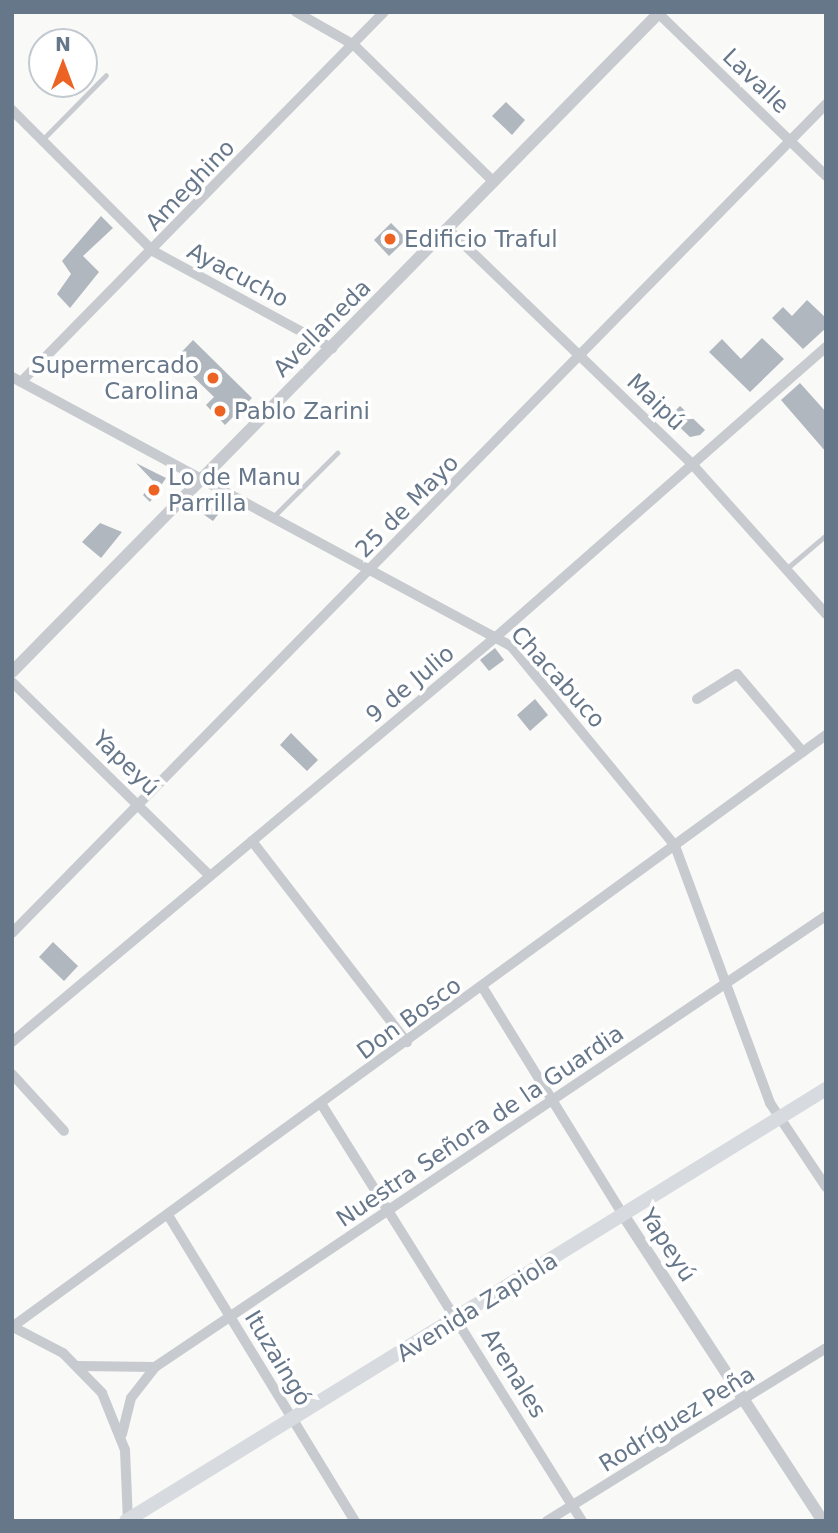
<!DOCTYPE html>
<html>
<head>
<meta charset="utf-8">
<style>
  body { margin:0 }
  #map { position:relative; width:838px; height:1533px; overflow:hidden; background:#f9f9f7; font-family:"DejaVu Sans",sans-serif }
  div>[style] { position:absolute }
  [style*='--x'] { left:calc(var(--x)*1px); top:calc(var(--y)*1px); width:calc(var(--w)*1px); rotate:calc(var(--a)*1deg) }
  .building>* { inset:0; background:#b0b7be }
  .service>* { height:5px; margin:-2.5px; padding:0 2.5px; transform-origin:2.5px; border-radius:2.5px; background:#c7cacf }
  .minor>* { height:10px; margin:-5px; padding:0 5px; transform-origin:5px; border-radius:5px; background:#c7cacf }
  .tertiary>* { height:12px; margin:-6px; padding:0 6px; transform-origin:6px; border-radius:6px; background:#c7cacf }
  .secondary>* { height:14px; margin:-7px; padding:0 7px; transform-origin:7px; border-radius:7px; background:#d7dbe0 }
  .dots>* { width:19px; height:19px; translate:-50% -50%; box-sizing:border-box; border:4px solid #fff; border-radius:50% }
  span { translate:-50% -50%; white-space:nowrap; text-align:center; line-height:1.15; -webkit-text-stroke:7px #fff; paint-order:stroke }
  .street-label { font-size:23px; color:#67778a }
  .poi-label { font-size:23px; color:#67778a }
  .left { translate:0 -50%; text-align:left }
  .right { translate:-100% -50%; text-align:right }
  .frame { position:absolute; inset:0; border:14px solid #67778a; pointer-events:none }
  .north { position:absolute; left:28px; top:28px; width:70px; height:70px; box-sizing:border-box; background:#fff; border:2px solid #c2c9d0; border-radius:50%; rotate:0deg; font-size:19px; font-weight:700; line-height:28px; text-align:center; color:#67778a }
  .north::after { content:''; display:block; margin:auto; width:24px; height:32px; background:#ec6324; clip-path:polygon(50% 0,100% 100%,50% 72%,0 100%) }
</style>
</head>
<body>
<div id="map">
  <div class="building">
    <i style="clip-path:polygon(506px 102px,525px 120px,512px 135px,492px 116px)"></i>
    <i style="clip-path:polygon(101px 216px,113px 228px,83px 256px,99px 272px,70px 308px,57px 294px,71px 274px,62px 261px)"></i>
    <i style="clip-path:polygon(391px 223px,407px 239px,389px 256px,374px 240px)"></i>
    <i style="clip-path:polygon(807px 300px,826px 318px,826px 328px,803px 349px,772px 318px,783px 307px,792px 316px)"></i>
    <i style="clip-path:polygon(762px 338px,784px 359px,750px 392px,709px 352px,722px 339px,741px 359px)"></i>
    <i style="clip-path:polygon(193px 340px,252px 398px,225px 425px,206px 405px,214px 397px,175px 359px)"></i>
    <i style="clip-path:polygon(800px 383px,826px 412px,826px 452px,781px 400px)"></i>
    <i style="clip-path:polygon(680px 406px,705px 430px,700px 435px,690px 437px,669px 417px)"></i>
    <i style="clip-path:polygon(136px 463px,166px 478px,150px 502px,143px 495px,154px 482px)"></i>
    <i style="clip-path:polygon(197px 501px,220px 512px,213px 521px,193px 507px)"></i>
    <i style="clip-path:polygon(100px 523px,122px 532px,101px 558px,82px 542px)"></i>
    <i style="clip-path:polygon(495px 648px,504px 660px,489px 671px,480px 660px)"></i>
    <i style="clip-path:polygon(535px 699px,548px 715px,530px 731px,517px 715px)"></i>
    <i style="clip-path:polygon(291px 733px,318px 760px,307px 771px,280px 745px)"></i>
    <i style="clip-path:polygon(53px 942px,78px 966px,64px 981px,39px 957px)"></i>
  </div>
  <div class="service">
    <i style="--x:42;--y:140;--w:91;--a:-45.4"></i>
    <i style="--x:273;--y:517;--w:91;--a:-45"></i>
    <i style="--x:786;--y:569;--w:52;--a:-40.4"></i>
  </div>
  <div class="minor">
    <i style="--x:296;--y:12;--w:67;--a:29.6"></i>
    <i style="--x:354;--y:45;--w:194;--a:44.4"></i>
    <i style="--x:659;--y:14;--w:233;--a:44.1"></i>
    <i style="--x:12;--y:110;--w:199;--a:45"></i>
    <i style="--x:153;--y:251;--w:204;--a:28.5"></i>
    <i style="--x:448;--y:229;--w:339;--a:43.9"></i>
    <i style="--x:692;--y:464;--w:201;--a:48.2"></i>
    <i style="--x:12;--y:377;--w:567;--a:28.33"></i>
    <i style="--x:511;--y:646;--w:259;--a:50.6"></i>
    <i style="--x:675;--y:846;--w:274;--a:69.7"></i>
    <i style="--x:770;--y:1103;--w:101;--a:56.3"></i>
    <i style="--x:21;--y:382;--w:518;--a:-45.55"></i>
    <i style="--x:12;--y:682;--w:277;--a:44.4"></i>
    <i style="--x:697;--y:699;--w:47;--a:-32"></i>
    <i style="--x:737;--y:674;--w:102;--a:49.8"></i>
    <i style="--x:252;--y:841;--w:254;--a:52.4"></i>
    <i style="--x:12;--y:933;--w:1162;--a:-45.52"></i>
    <i style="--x:483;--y:988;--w:268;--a:58.3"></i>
    <i style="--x:12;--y:1042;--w:633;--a:-39.93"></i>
    <i style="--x:497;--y:636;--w:438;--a:-41.3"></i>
    <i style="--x:12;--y:1074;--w:77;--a:47.6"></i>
    <i style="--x:322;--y:1105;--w:491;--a:58"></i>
    <i style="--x:168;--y:1215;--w:359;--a:58.6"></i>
    <i style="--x:12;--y:1327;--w:1007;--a:-36.03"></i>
    <i style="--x:13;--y:1327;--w:56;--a:27.5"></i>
    <i style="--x:63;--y:1353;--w:56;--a:45.7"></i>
    <i style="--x:102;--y:1393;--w:61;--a:68"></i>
    <i style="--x:125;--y:1450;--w:71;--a:87.6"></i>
    <i style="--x:79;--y:1366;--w:76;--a:0.8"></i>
    <i style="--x:122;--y:1434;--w:37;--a:-76"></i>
    <i style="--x:131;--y:1398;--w:39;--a:-52"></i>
    <i style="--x:155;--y:1367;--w:808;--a:-33.91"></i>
    <i style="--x:547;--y:1521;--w:328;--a:-31.8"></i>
  </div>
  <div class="tertiary">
    <i style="--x:12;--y:672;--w:925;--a:-45.53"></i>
    <i style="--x:624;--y:1216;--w:364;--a:56.9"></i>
  </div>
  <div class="secondary">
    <i style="--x:126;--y:1521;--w:823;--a:-31.68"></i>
  </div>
  <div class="dots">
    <i style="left:390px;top:239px;background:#ec6324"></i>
    <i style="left:213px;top:378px;background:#ec6324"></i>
    <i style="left:220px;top:411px;background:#ec6324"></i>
    <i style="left:154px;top:490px;background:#ec6324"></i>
  </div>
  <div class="street-label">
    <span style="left:756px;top:81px;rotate:44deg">Lavalle</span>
    <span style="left:190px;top:185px;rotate:-46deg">Ameghino</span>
    <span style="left:238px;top:275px;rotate:28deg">Ayacucho</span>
    <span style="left:322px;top:328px;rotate:-45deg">Avellaneda</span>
    <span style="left:656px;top:402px;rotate:44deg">Maipú</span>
    <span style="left:407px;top:506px;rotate:-45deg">25 de Mayo</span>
    <span style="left:558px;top:677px;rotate:48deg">Chacabuco</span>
    <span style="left:410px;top:684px;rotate:-40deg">9 de Julio</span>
    <span style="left:126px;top:763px;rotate:44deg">Yapeyú</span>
    <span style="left:409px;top:1018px;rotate:-36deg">Don Bosco</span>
    <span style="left:480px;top:1126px;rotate:-34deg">Nuestra Señora de la Guardia</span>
    <span style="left:668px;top:1245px;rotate:57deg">Yapeyú</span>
    <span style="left:477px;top:1307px;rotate:-32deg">Avenida Zapiola</span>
    <span style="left:278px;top:1358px;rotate:59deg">Ituzaingó</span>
    <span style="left:514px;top:1373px;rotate:58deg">Arenales</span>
    <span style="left:677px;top:1419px;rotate:-32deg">Rodríguez Peña</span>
  </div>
  <div class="poi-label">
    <span class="left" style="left:404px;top:239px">Edificio Traful</span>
    <span class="right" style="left:199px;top:378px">Supermercado<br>Carolina</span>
    <span class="left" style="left:234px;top:411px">Pablo Zarini</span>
    <span class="left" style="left:168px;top:490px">Lo de Manu<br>Parrilla</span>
  </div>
  <div class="frame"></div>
  <div class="north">N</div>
</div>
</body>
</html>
